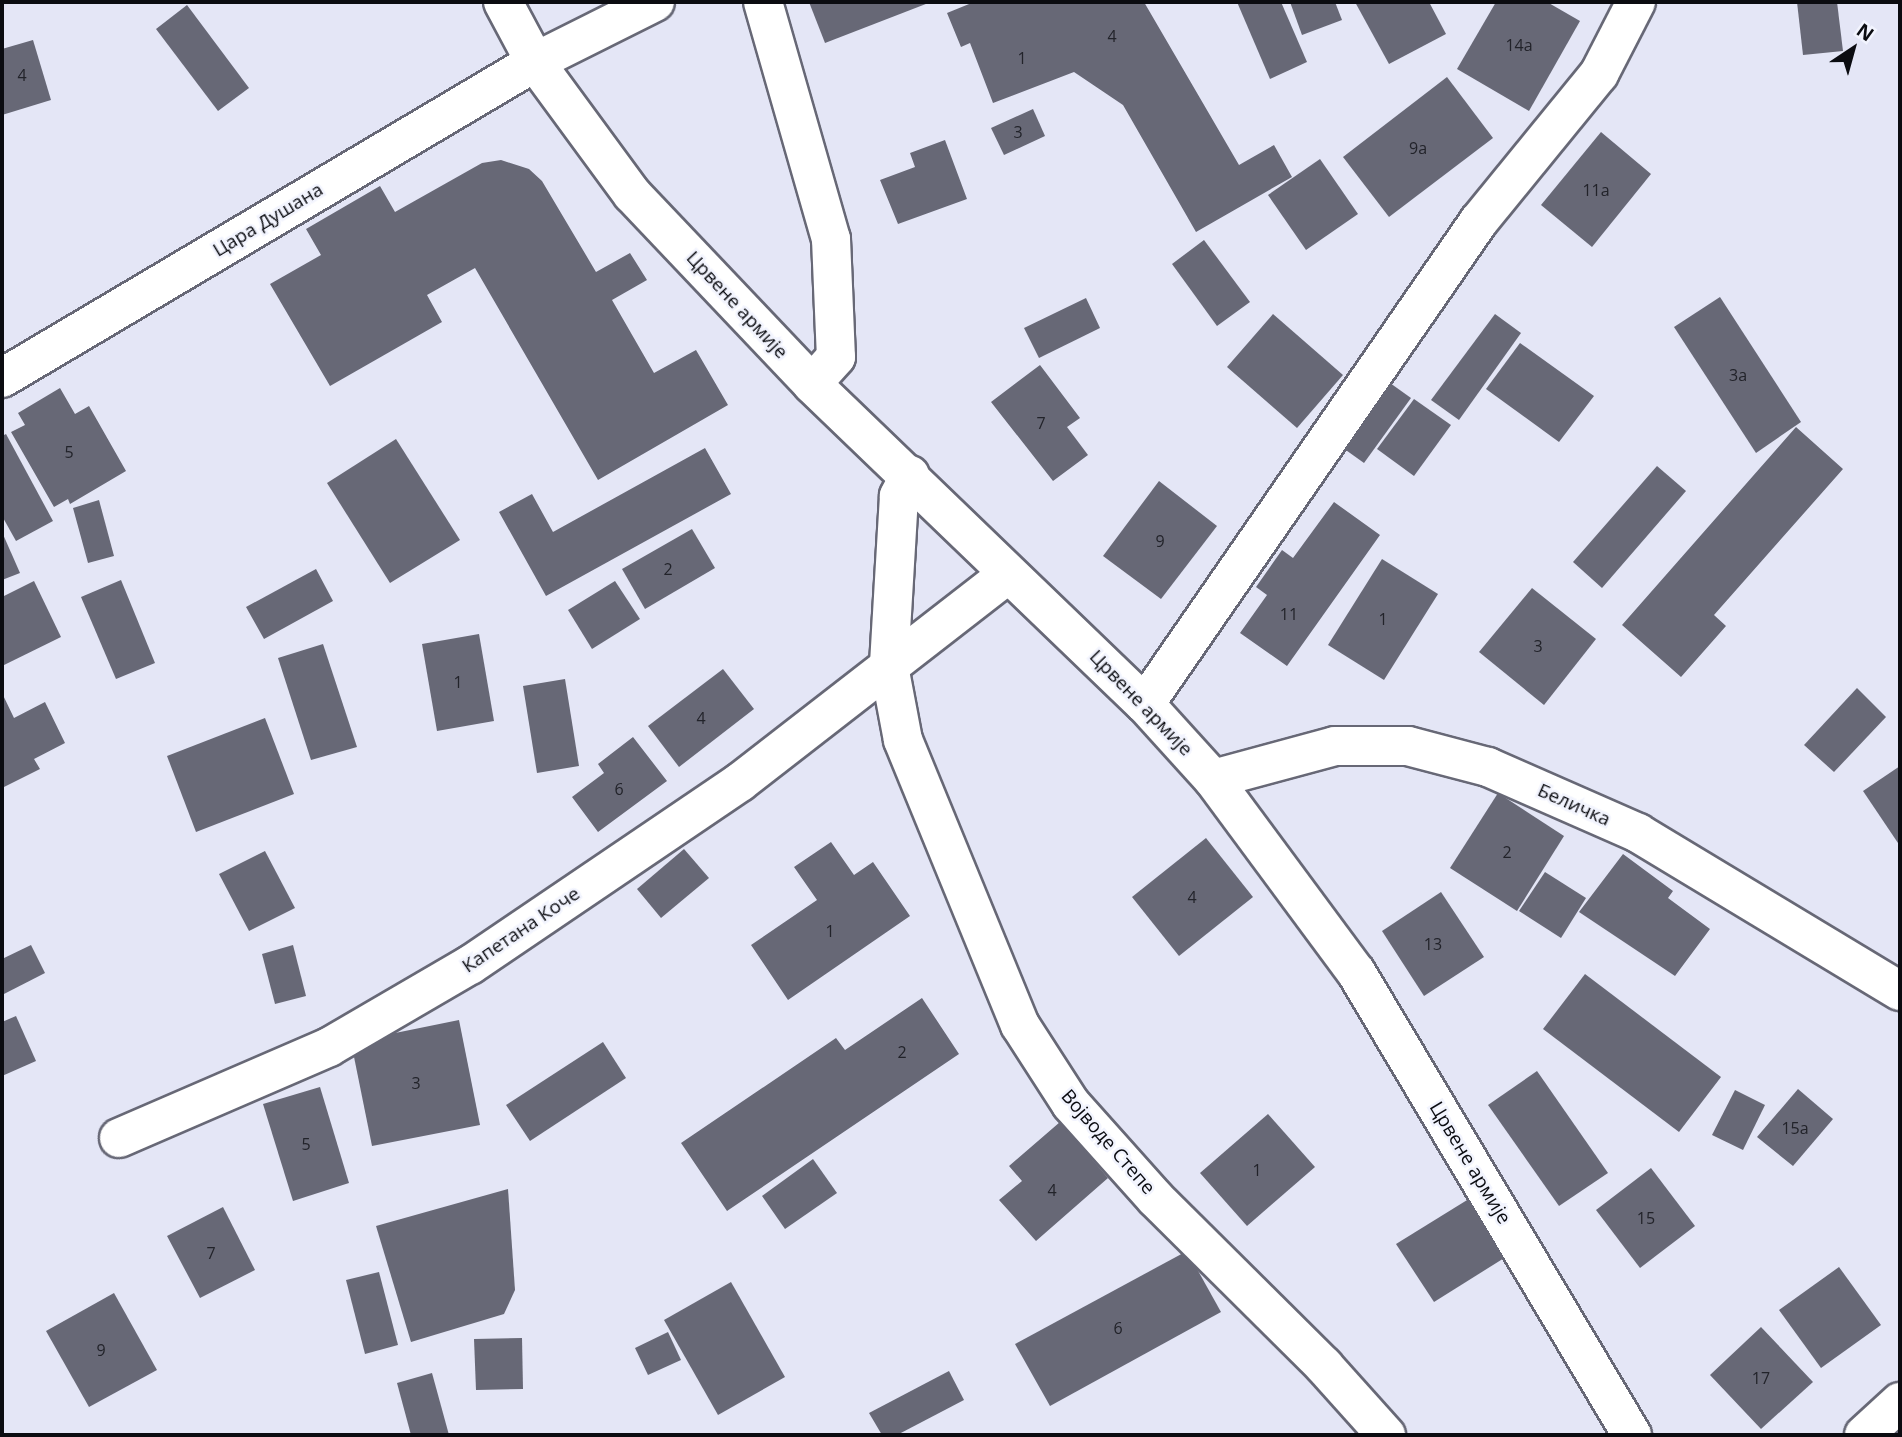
<!DOCTYPE html>
<html>
<head>
<meta charset="utf-8">
<style>
  body { margin:0 }
  #map { position:relative; width:1902px; height:1437px; overflow:hidden; background:#e4e6f6; font-family:"Open Sans",sans-serif }
  div>[style] { position:absolute }
  [style*='--x'] { left:calc(var(--x)*1px); top:calc(var(--y)*1px); width:calc(var(--w)*1px); rotate:calc(var(--a)*1deg) }
  .building>* { inset:0; background:#676876 }
  .roads { filter:drop-shadow(2px 0 #676876) drop-shadow(-2px 0 #676876) drop-shadow(0 2px #676876) drop-shadow(0 -2px #676876) }
  .minor>* { height:38px; margin:-19px; padding:0 19px; transform-origin:19px; border-radius:19px; background:#fff }
  span { translate:-50% -50%; white-space:nowrap; text-align:center; line-height:1.15; -webkit-text-stroke:5px #f2f4fe; paint-order:stroke }
  .number-label { font-size:16px; color:#22232a }
  .number-label span { -webkit-text-stroke-width:0 }
  .street-label { font-size:19px; color:#0b0c11 }
  .frame { position:absolute; inset:0; border:4px solid #0b0c11; pointer-events:none }
  .north { position:absolute; left:1818px; top:14px; width:70px; height:70px; -webkit-text-stroke:5px #f2f4fe; paint-order:stroke; rotate:36deg; font-size:19px; font-weight:700; line-height:28px; text-align:center; color:#0b0c11 }
  .north::after { content:''; display:block; margin:auto; width:24px; height:32px; background:#0b0c11; clip-path:polygon(50% 0,100% 100%,50% 72%,0 100%) }
</style>
</head>
<body>
<div id="map">
  <div class="building">
    <i style="clip-path:polygon(809px 2px,931px 2px,825px 43px)"></i>
    <i style="clip-path:polygon(974px 2px,1144px 2px,1239px 165px,1274px 145px,1292px 177px,1196px 232px,1123px 105px,1074px 72px,993px 103px,970px 43px,961px 47px,947px 13px)"></i>
    <i style="clip-path:polygon(1237px 2px,1281px 2px,1307px 62px,1270px 79px)"></i>
    <i style="clip-path:polygon(1290px 2px,1335px 2px,1342px 20px,1302px 35px)"></i>
    <i style="clip-path:polygon(1355px 2px,1429px 2px,1446px 34px,1389px 64px)"></i>
    <i style="clip-path:polygon(1496px 2px,1547px 2px,1580px 21px,1529px 111px,1457px 69px)"></i>
    <i style="clip-path:polygon(1797px 2px,1837px 2px,1843px 51px,1803px 55px)"></i>
    <i style="clip-path:polygon(187px 5px,249px 88px,218px 111px,156px 29px)"></i>
    <i style="clip-path:polygon(33px 40px,51px 100px,2px 115px,2px 49px)"></i>
    <i style="clip-path:polygon(1447px 77px,1493px 138px,1389px 217px,1343px 157px)"></i>
    <i style="clip-path:polygon(1033px 109px,1045px 136px,1004px 155px,991px 128px)"></i>
    <i style="clip-path:polygon(1601px 132px,1651px 174px,1592px 247px,1541px 205px)"></i>
    <i style="clip-path:polygon(945px 140px,967px 199px,898px 224px,880px 180px,915px 167px,910px 153px)"></i>
    <i style="clip-path:polygon(1320px 159px,1358px 214px,1306px 250px,1268px 195px)"></i>
    <i style="clip-path:polygon(501px 160px,529px 169px,542px 181px,596px 272px,630px 253px,647px 280px,612px 300px,654px 373px,696px 350px,728px 405px,598px 480px,475px 268px,427px 295px,442px 322px,330px 386px,270px 284px,321px 255px,306px 229px,380px 186px,395px 212px,482px 163px)"></i>
    <i style="clip-path:polygon(1204px 240px,1250px 302px,1217px 326px,1172px 264px)"></i>
    <i style="clip-path:polygon(1720px 297px,1801px 422px,1756px 453px,1674px 327px)"></i>
    <i style="clip-path:polygon(1086px 298px,1100px 328px,1039px 358px,1024px 328px)"></i>
    <i style="clip-path:polygon(1273px 314px,1343px 375px,1297px 428px,1227px 367px)"></i>
    <i style="clip-path:polygon(1495px 314px,1521px 333px,1459px 420px,1431px 400px)"></i>
    <i style="clip-path:polygon(1520px 343px,1594px 396px,1559px 442px,1486px 389px)"></i>
    <i style="clip-path:polygon(1040px 365px,1080px 418px,1067px 427px,1088px 455px,1053px 481px,991px 402px)"></i>
    <i style="clip-path:polygon(1383px 378px,1411px 398px,1364px 463px,1336px 443px)"></i>
    <i style="clip-path:polygon(60px 388px,75px 414px,89px 406px,126px 471px,70px 504px,68px 499px,54px 507px,11px 432px,25px 425px,18px 413px)"></i>
    <i style="clip-path:polygon(1414px 399px,1451px 425px,1414px 476px,1377px 449px)"></i>
    <i style="clip-path:polygon(1796px 427px,1843px 469px,1714px 615px,1726px 626px,1681px 677px,1622px 625px)"></i>
    <i style="clip-path:polygon(6px 434px,53px 521px,16px 541px,2px 516px,2px 436px)"></i>
    <i style="clip-path:polygon(396px 439px,460px 540px,390px 583px,327px 483px)"></i>
    <i style="clip-path:polygon(705px 448px,731px 494px,546px 596px,499px 512px,532px 494px,553px 532px)"></i>
    <i style="clip-path:polygon(1657px 466px,1686px 491px,1602px 588px,1573px 562px)"></i>
    <i style="clip-path:polygon(1159px 481px,1217px 526px,1161px 599px,1103px 556px)"></i>
    <i style="clip-path:polygon(99px 500px,114px 556px,88px 563px,73px 508px)"></i>
    <i style="clip-path:polygon(1334px 502px,1380px 535px,1287px 666px,1240px 633px,1267px 595px,1256px 587px,1282px 550px,1293px 558px)"></i>
    <i style="clip-path:polygon(692px 529px,715px 568px,645px 609px,622px 569px)"></i>
    <i style="clip-path:polygon(2px 532px,20px 573px,2px 580px)"></i>
    <i style="clip-path:polygon(1382px 559px,1438px 594px,1384px 680px,1328px 645px)"></i>
    <i style="clip-path:polygon(316px 569px,333px 601px,264px 639px,246px 607px)"></i>
    <i style="clip-path:polygon(121px 580px,155px 663px,116px 679px,81px 597px)"></i>
    <i style="clip-path:polygon(34px 581px,61px 637px,2px 666px,2px 597px)"></i>
    <i style="clip-path:polygon(615px 581px,640px 619px,592px 649px,568px 610px)"></i>
    <i style="clip-path:polygon(1532px 588px,1596px 639px,1544px 705px,1479px 652px)"></i>
    <i style="clip-path:polygon(479px 634px,494px 721px,437px 731px,422px 644px)"></i>
    <i style="clip-path:polygon(323px 644px,357px 747px,311px 760px,278px 658px)"></i>
    <i style="clip-path:polygon(723px 669px,754px 709px,679px 767px,648px 726px)"></i>
    <i style="clip-path:polygon(565px 679px,579px 766px,537px 773px,523px 686px)"></i>
    <i style="clip-path:polygon(1857px 688px,1886px 717px,1834px 772px,1804px 745px)"></i>
    <i style="clip-path:polygon(2px 693px,14px 718px,45px 702px,65px 743px,34px 759px,40px 769px,2px 788px)"></i>
    <i style="clip-path:polygon(265px 718px,294px 794px,196px 832px,167px 756px)"></i>
    <i style="clip-path:polygon(633px 737px,667px 781px,598px 832px,572px 797px,604px 773px,598px 764px)"></i>
    <i style="clip-path:polygon(1900px 766px,1900px 846px,1863px 791px)"></i>
    <i style="clip-path:polygon(1498px 793px,1564px 836px,1517px 911px,1450px 868px)"></i>
    <i style="clip-path:polygon(1206px 838px,1253px 897px,1179px 956px,1132px 897px)"></i>
    <i style="clip-path:polygon(831px 842px,854px 875px,873px 862px,910px 916px,788px 1000px,751px 945px,817px 900px,794px 867px)"></i>
    <i style="clip-path:polygon(684px 849px,709px 878px,661px 918px,637px 889px)"></i>
    <i style="clip-path:polygon(265px 851px,295px 908px,249px 931px,219px 874px)"></i>
    <i style="clip-path:polygon(1623px 854px,1673px 891px,1668px 898px,1710px 929px,1675px 976px,1579px 912px)"></i>
    <i style="clip-path:polygon(1545px 872px,1586px 898px,1561px 938px,1519px 911px)"></i>
    <i style="clip-path:polygon(1441px 892px,1484px 957px,1424px 996px,1382px 931px)"></i>
    <i style="clip-path:polygon(31px 945px,45px 973px,2px 995px,2px 959px)"></i>
    <i style="clip-path:polygon(293px 945px,306px 996px,275px 1004px,262px 954px)"></i>
    <i style="clip-path:polygon(1585px 974px,1721px 1077px,1679px 1132px,1543px 1029px)"></i>
    <i style="clip-path:polygon(922px 998px,959px 1054px,727px 1211px,681px 1143px,836px 1038px,845px 1050px)"></i>
    <i style="clip-path:polygon(16px 1016px,36px 1061px,2px 1076px,2px 1022px)"></i>
    <i style="clip-path:polygon(459px 1020px,480px 1125px,372px 1146px,351px 1042px)"></i>
    <i style="clip-path:polygon(603px 1042px,626px 1078px,530px 1141px,506px 1105px)"></i>
    <i style="clip-path:polygon(1537px 1071px,1608px 1173px,1559px 1206px,1488px 1105px)"></i>
    <i style="clip-path:polygon(320px 1087px,349px 1183px,293px 1201px,263px 1104px)"></i>
    <i style="clip-path:polygon(1798px 1089px,1833px 1119px,1793px 1166px,1757px 1137px)"></i>
    <i style="clip-path:polygon(1735px 1090px,1765px 1105px,1743px 1150px,1712px 1135px)"></i>
    <i style="clip-path:polygon(1268px 1114px,1315px 1167px,1247px 1226px,1200px 1173px)"></i>
    <i style="clip-path:polygon(1060px 1122px,1108px 1178px,1036px 1241px,999px 1200px,1022px 1181px,1009px 1166px)"></i>
    <i style="clip-path:polygon(813px 1159px,837px 1193px,785px 1229px,762px 1196px)"></i>
    <i style="clip-path:polygon(1651px 1168px,1695px 1226px,1640px 1268px,1596px 1210px)"></i>
    <i style="clip-path:polygon(508px 1189px,515px 1290px,504px 1314px,411px 1342px,376px 1226px)"></i>
    <i style="clip-path:polygon(1472px 1197px,1509px 1255px,1434px 1302px,1396px 1244px)"></i>
    <i style="clip-path:polygon(223px 1207px,255px 1270px,200px 1298px,167px 1236px)"></i>
    <i style="clip-path:polygon(1187px 1251px,1221px 1312px,1050px 1406px,1015px 1344px)"></i>
    <i style="clip-path:polygon(1839px 1267px,1881px 1325px,1821px 1368px,1779px 1310px)"></i>
    <i style="clip-path:polygon(379px 1272px,398px 1345px,365px 1354px,346px 1280px)"></i>
    <i style="clip-path:polygon(731px 1282px,785px 1377px,718px 1415px,664px 1320px)"></i>
    <i style="clip-path:polygon(114px 1293px,157px 1370px,89px 1407px,46px 1331px)"></i>
    <i style="clip-path:polygon(1761px 1327px,1813px 1382px,1761px 1429px,1710px 1375px)"></i>
    <i style="clip-path:polygon(668px 1332px,681px 1360px,648px 1375px,635px 1348px)"></i>
    <i style="clip-path:polygon(522px 1338px,523px 1389px,476px 1390px,474px 1339px)"></i>
    <i style="clip-path:polygon(949px 1371px,964px 1400px,897px 1435px,882px 1435px,869px 1413px)"></i>
    <i style="clip-path:polygon(432px 1373px,449px 1435px,411px 1435px,397px 1383px)"></i>
  </div>
  <div class="roads">
    <div class="minor">
      <i style="--x:503;--y:2;--w:68;--a:61.9"></i>
      <i style="--x:535;--y:62;--w:164;--a:53.7"></i>
      <i style="--x:632;--y:194;--w:262;--a:46.5"></i>
      <i style="--x:812;--y:384;--w:462;--a:43.9"></i>
      <i style="--x:1145;--y:704;--w:101;--a:47.8"></i>
      <i style="--x:1213;--y:779;--w:240;--a:53.5"></i>
      <i style="--x:1356;--y:972;--w:539;--a:59.2"></i>
      <i style="--x:763;--y:2;--w:247;--a:74"></i>
      <i style="--x:831;--y:239;--w:118;--a:87.6"></i>
      <i style="--x:836;--y:357;--w:36;--a:132"></i>
      <i style="--x:2;--y:378;--w:620;--a:-30.66"></i>
      <i style="--x:535;--y:62;--w:134;--a:-26.6"></i>
      <i style="--x:910;--y:475;--w:24;--a:118"></i>
      <i style="--x:899;--y:496;--w:170;--a:93.4"></i>
      <i style="--x:889;--y:666;--w:75;--a:79.3"></i>
      <i style="--x:903;--y:740;--w:308;--a:67.7"></i>
      <i style="--x:1020;--y:1025;--w:94;--a:57.2"></i>
      <i style="--x:1071;--y:1104;--w:127;--a:48.2"></i>
      <i style="--x:1156;--y:1199;--w:237;--a:44.8"></i>
      <i style="--x:1324;--y:1366;--w:93;--a:48.1"></i>
      <i style="--x:1145;--y:704;--w:587;--a:-55.34"></i>
      <i style="--x:1479;--y:221;--w:190;--a:-50.8"></i>
      <i style="--x:1599;--y:74;--w:81;--a:-62.8"></i>
      <i style="--x:1213;--y:779;--w:126;--a:-15.1"></i>
      <i style="--x:1335;--y:746;--w:73;--a:0"></i>
      <i style="--x:1408;--y:746;--w:83;--a:14.7"></i>
      <i style="--x:1488;--y:767;--w:164;--a:23.7"></i>
      <i style="--x:1638;--y:833;--w:306;--a:31.1"></i>
      <i style="--x:119;--y:1138;--w:229;--a:-23.4"></i>
      <i style="--x:329;--y:1047;--w:163;--a:-30.2"></i>
      <i style="--x:470;--y:965;--w:326;--a:-34.1"></i>
      <i style="--x:740;--y:782;--w:339;--a:-37.8"></i>
      <i style="--x:1864;--y:1435;--w:49;--a:-42.5"></i>
    </div>
  </div>
  <div class="number-label">
    <span style="left:1112px;top:36px">4</span>
    <span style="left:1519px;top:45px">14a</span>
    <span style="left:1022px;top:58px">1</span>
    <span style="left:22px;top:75px">4</span>
    <span style="left:1018px;top:132px">3</span>
    <span style="left:1418px;top:148px">9a</span>
    <span style="left:1596px;top:190px">11a</span>
    <span style="left:1738px;top:375px">3a</span>
    <span style="left:1041px;top:423px">7</span>
    <span style="left:69px;top:452px">5</span>
    <span style="left:1160px;top:541px">9</span>
    <span style="left:668px;top:569px">2</span>
    <span style="left:1289px;top:614px">11</span>
    <span style="left:1383px;top:619px">1</span>
    <span style="left:1538px;top:646px">3</span>
    <span style="left:458px;top:682px">1</span>
    <span style="left:701px;top:718px">4</span>
    <span style="left:619px;top:789px">6</span>
    <span style="left:1507px;top:852px">2</span>
    <span style="left:1192px;top:897px">4</span>
    <span style="left:830px;top:931px">1</span>
    <span style="left:1433px;top:944px">13</span>
    <span style="left:902px;top:1052px">2</span>
    <span style="left:416px;top:1083px">3</span>
    <span style="left:1795px;top:1128px">15a</span>
    <span style="left:306px;top:1144px">5</span>
    <span style="left:1257px;top:1170px">1</span>
    <span style="left:1052px;top:1190px">4</span>
    <span style="left:1646px;top:1218px">15</span>
    <span style="left:211px;top:1253px">7</span>
    <span style="left:1118px;top:1328px">6</span>
    <span style="left:101px;top:1350px">9</span>
    <span style="left:1761px;top:1378px">17</span>
  </div>
  <div class="street-label">
    <span style="left:268px;top:220px;rotate:-31deg">Цара Душана</span>
    <span style="left:737px;top:305px;rotate:47deg">Црвене армије</span>
    <span style="left:1141px;top:703px;rotate:46deg">Црвене армије</span>
    <span style="left:1574px;top:805px;rotate:24deg">Беличка</span>
    <span style="left:521px;top:930px;rotate:-34deg">Капетана Коче</span>
    <span style="left:1108px;top:1142px;rotate:49deg">Војводе Степе</span>
    <span style="left:1470px;top:1163px;rotate:59deg">Црвене армије</span>
  </div>
  <div class="frame"></div>
  <div class="north">N</div>
</div>
</body>
</html>
